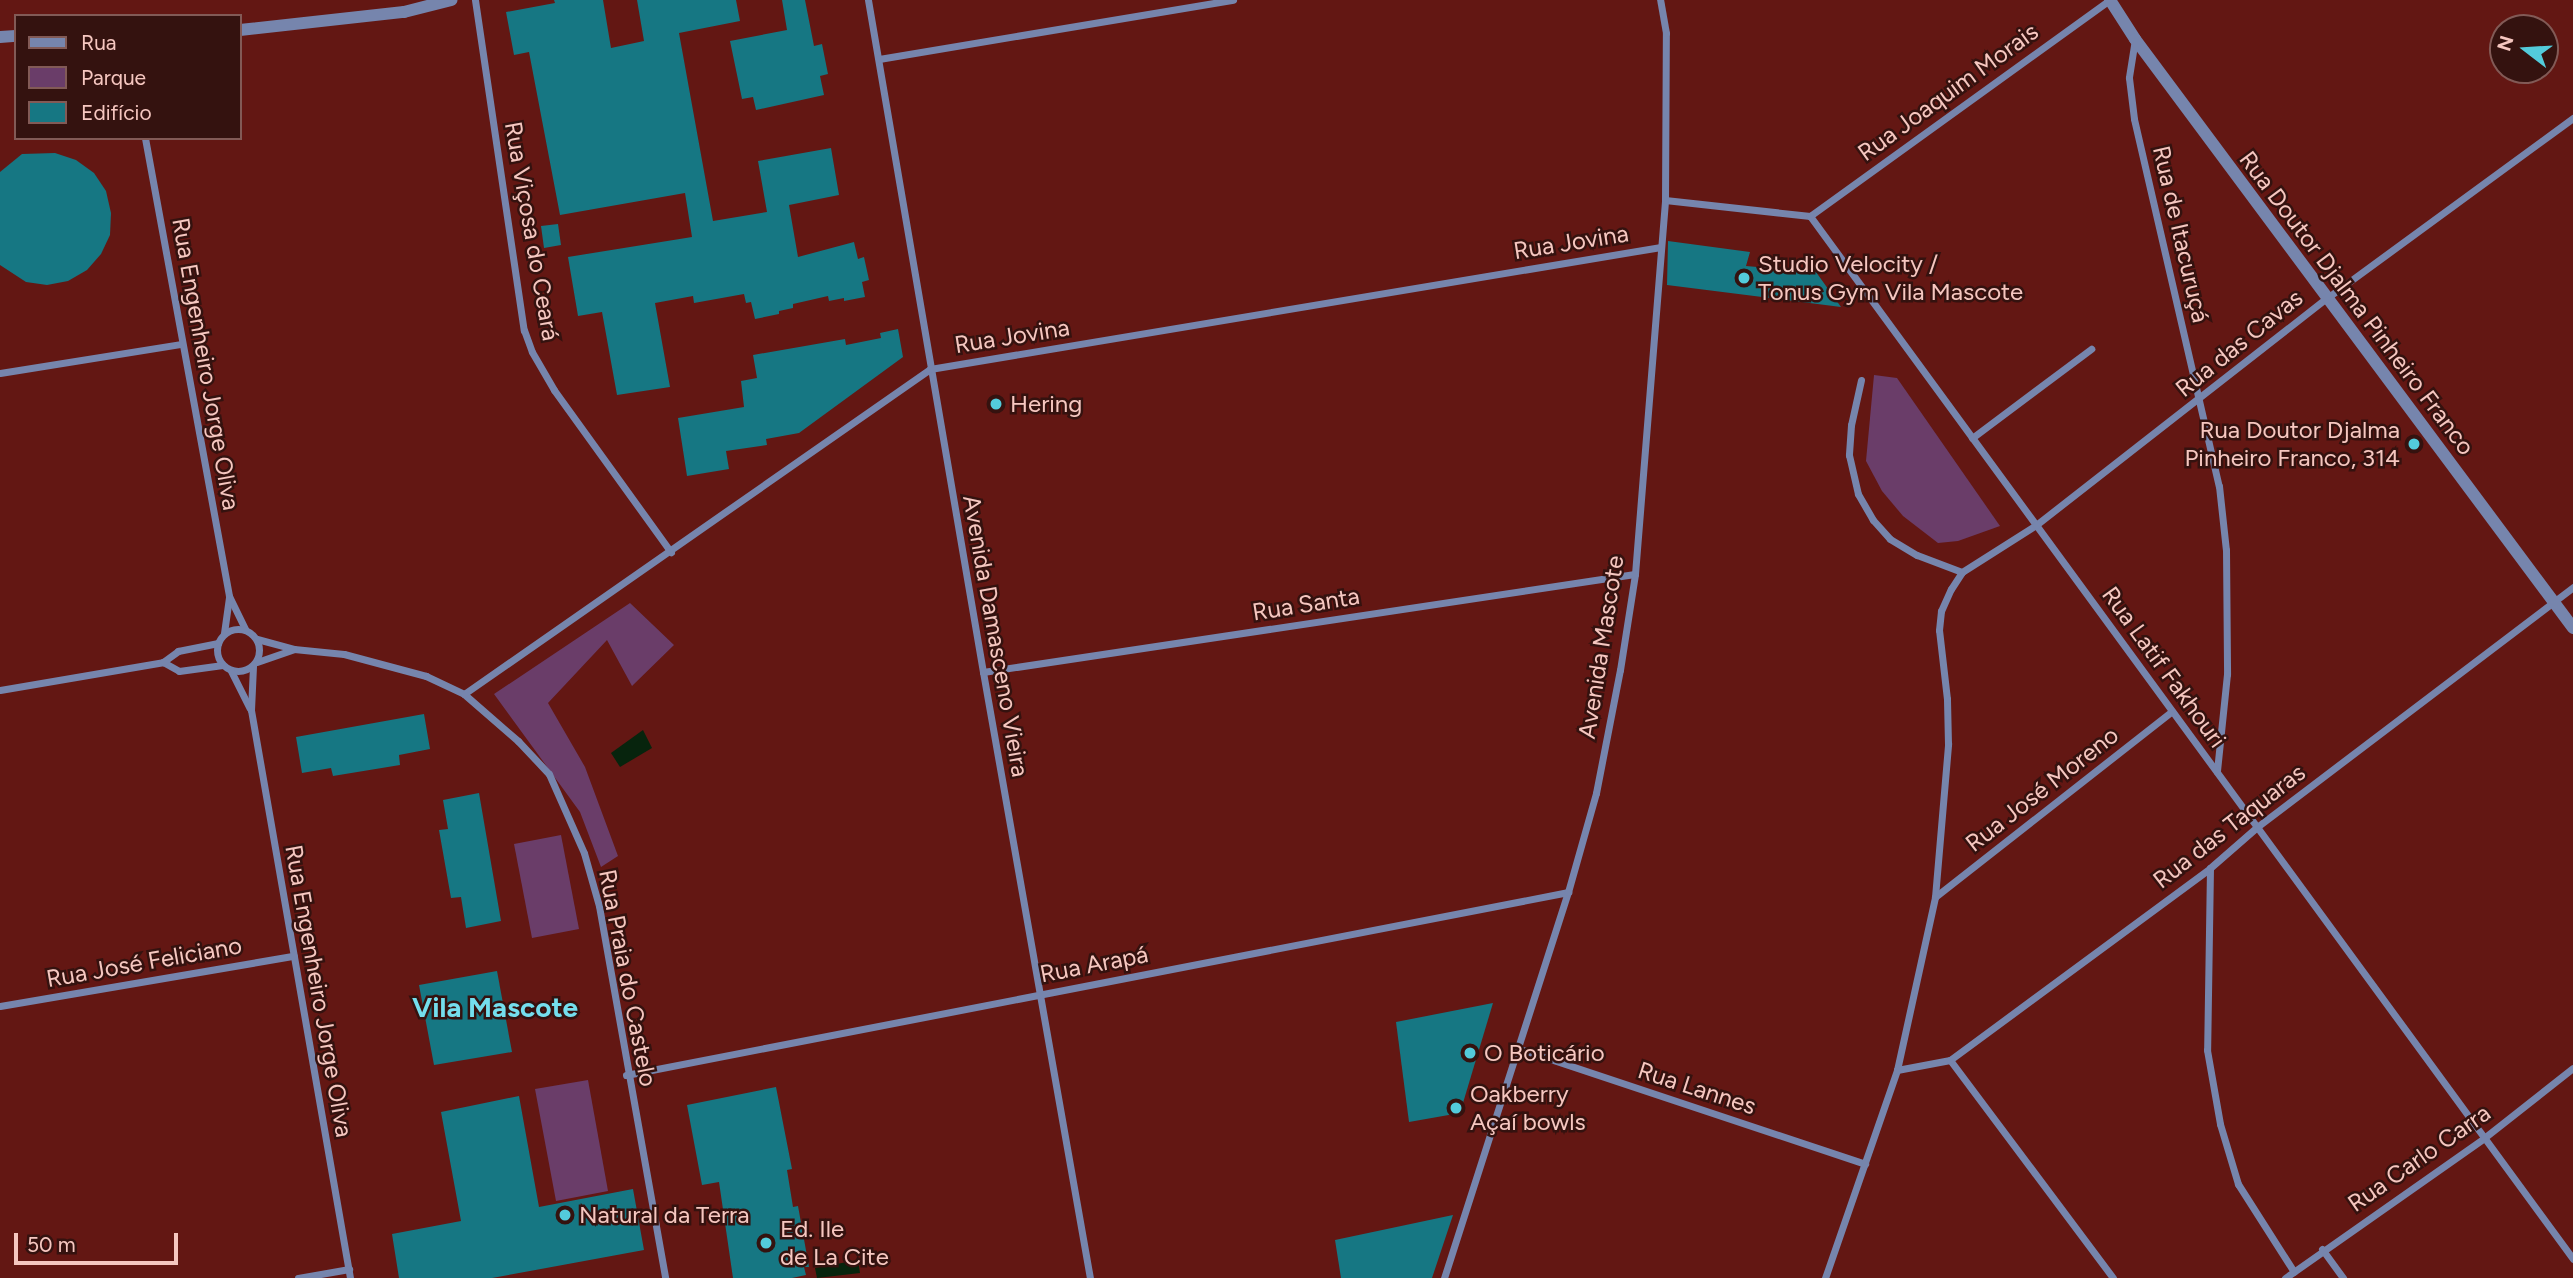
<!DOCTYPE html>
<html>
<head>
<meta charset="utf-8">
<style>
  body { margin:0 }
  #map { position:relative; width:2573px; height:1278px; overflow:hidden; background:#631713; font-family:Figtree,sans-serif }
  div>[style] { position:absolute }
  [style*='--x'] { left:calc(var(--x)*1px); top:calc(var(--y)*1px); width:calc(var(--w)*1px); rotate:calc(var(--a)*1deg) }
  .green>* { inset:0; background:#6a3d69 }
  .water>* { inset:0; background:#07240d }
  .building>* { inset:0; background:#167783 }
  .minor>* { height:7px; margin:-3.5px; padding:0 3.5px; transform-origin:3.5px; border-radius:3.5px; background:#7685ad }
  .minor>.ring { margin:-3.5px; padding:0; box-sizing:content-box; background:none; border:7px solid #7685ad; border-radius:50% }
  .tertiary>* { height:12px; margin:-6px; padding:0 6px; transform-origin:6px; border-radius:6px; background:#7685ad }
  .dots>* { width:19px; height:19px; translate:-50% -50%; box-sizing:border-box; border:4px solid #34120f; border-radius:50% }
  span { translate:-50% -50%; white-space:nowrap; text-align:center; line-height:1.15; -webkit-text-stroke:5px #34120f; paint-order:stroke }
  .street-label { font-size:24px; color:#f6c7c0 }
  .poi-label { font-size:24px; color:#f6c7c0 }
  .left { translate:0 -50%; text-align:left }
  .right { translate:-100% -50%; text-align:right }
  .quarter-label { font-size:28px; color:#74deed; font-weight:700 }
  .legend { position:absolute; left:14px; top:14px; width:228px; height:126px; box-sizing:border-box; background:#34120f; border:2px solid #825a56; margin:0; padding:9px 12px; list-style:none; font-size:21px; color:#f6c7c0 }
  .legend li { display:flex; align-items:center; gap:14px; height:35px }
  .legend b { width:35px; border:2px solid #825a56 }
  .north { position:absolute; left:2489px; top:14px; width:70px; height:70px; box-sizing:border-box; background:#34120f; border:2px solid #825a56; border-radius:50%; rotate:287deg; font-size:19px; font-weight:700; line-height:28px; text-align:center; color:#f6c7c0 }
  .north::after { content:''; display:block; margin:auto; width:24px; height:32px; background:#53cbdb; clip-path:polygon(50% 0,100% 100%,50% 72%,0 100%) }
  .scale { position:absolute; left:14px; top:1233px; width:164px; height:32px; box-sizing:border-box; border:4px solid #f6c7c0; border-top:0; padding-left:9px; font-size:21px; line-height:24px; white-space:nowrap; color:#f6c7c0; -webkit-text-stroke:5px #34120f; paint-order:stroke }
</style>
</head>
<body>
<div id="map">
  <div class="green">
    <i style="clip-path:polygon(1874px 375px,1897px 378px,2000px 526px,1958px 541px,1938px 543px,1903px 516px,1882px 491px,1866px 461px)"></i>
    <i style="clip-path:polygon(630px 603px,674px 645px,632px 686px,607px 640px,548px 703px,585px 767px,618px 856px,601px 867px,580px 812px,494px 694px)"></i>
    <i style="clip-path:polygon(561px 835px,579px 929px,532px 938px,514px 844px)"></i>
    <i style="clip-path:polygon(588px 1080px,608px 1191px,556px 1201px,535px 1089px)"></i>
  </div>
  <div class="water">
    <i style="clip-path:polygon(643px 730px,652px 748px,620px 767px,611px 753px)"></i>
    <i style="clip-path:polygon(858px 1260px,860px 1273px,817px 1278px,815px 1268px)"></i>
  </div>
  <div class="building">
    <i style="clip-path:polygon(554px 0,603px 0,611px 48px,644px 41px,637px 0,736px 0,740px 21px,679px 33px,713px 221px,767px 212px,758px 161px,831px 148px,839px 195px,789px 205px,798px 257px,854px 242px,858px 259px,864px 257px,869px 280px,862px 282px,865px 297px,844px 301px,844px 298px,829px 301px,828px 296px,793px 304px,793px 308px,779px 311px,779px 314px,755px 319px,751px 302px,746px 303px,744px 294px,694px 303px,693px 296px,655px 303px,670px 387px,617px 395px,602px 312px,578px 316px,568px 257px,692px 237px,685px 193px,560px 215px,529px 52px,514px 55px,506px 12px,555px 3px)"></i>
    <i style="clip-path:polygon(782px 0,805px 0,814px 46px,822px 44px,828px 74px,820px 76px,824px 95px,756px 110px,753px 97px,742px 99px,730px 41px,787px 30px)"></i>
    <i style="clip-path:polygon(55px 153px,76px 160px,94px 173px,106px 191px,111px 213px,110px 235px,101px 254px,87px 270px,68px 281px,47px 285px,26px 282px,0 265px,0 172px,22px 154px)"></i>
    <i style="clip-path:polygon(558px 224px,561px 245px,544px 248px,541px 226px)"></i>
    <i style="clip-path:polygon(1668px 241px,1750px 252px,1746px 266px,1816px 272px,1841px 307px,1667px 285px)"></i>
    <i style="clip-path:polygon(898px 329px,903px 357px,799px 433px,766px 439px,767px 445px,726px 451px,729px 469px,687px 476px,678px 418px,744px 407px,741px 381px,757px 378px,753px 355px,845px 339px,846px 345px,881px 338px,880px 333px)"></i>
    <i style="clip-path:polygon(424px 714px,430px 749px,399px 755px,400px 765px,333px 776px,331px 768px,302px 773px,296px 737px)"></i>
    <i style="clip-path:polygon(479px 793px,501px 921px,466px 928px,461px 897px,451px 898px,439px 830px,448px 829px,443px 800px)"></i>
    <i style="clip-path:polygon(497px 971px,512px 1052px,434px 1065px,419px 985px)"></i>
    <i style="clip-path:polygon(1493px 1003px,1460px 1113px,1409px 1122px,1396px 1022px)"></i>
    <i style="clip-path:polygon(776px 1087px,792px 1169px,787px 1170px,793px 1207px,798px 1206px,809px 1267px,804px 1267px,806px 1275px,792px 1278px,733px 1278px,719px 1182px,702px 1185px,687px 1105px)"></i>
    <i style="clip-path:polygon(519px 1096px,539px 1207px,633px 1189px,644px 1250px,492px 1278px,399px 1278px,392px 1234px,461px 1221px,441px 1112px)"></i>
    <i style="clip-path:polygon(1453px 1215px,1432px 1278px,1341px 1278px,1335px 1240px)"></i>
  </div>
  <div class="minor">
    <i style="--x:475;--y:0;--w:334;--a:81.6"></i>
    <i style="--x:524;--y:330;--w:23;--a:70"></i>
    <i style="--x:532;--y:352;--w:44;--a:59.9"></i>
    <i style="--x:554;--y:390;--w:200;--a:54.2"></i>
    <i style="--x:868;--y:0;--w:682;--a:80.29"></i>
    <i style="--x:983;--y:672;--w:615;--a:79.99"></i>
    <i style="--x:2135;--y:39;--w:39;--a:99"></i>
    <i style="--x:2129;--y:78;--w:41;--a:83"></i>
    <i style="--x:2134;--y:119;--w:377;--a:77"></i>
    <i style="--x:2219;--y:486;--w:64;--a:83.8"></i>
    <i style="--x:2226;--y:550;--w:124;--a:89.5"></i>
    <i style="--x:2227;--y:674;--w:98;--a:95.9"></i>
    <i style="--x:879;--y:59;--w:359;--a:-9.5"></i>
    <i style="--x:145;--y:138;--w:466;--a:79.6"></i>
    <i style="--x:229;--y:596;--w:37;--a:64"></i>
    <i style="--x:1665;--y:200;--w:146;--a:6.3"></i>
    <i style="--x:1810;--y:216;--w:1292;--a:53.81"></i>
    <i style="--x:1810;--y:216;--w:369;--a:-35.8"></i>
    <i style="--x:0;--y:373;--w:184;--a:-9.1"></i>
    <i style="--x:1861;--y:380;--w:46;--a:102.5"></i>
    <i style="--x:1851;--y:425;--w:30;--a:94"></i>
    <i style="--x:1849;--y:455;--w:40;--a:77"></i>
    <i style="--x:1858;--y:494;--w:30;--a:60"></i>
    <i style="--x:1873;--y:520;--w:25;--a:48"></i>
    <i style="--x:1890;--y:539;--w:31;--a:31"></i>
    <i style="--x:1917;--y:555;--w:48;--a:20.7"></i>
    <i style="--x:1972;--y:438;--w:149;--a:-36.8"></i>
    <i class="ring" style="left:217px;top:629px;width:35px;height:35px"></i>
    <i style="--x:224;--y:633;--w:36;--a:-82"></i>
    <i style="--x:257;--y:639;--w:38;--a:15"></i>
    <i style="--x:294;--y:649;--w:50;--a:5.7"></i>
    <i style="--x:344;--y:654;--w:85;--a:15"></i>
    <i style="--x:426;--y:676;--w:42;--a:25.3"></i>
    <i style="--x:464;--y:694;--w:72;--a:41"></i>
    <i style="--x:518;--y:741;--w:45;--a:46.8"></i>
    <i style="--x:549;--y:774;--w:86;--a:66.1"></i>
    <i style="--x:584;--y:853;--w:55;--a:74.2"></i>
    <i style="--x:599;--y:906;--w:378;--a:79.9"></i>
    <i style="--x:163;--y:662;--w:18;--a:29"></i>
    <i style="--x:179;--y:671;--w:44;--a:-7.8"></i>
    <i style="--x:257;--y:662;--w:39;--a:-19"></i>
    <i style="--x:253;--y:666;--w:44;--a:92.6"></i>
    <i style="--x:251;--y:710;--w:577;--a:80.11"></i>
    <i style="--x:231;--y:671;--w:42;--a:63.4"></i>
    <i style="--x:983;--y:672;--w:659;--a:-8.55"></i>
    <i style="--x:0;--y:690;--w:165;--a:-9.7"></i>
    <i style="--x:163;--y:662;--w:19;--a:-36"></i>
    <i style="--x:178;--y:651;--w:41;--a:-11.3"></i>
    <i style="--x:464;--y:694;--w:568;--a:-34.89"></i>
    <i style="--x:930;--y:369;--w:741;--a:-9.48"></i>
    <i style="--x:2210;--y:868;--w:182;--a:90.9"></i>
    <i style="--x:2207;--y:1050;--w:75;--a:80"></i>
    <i style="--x:2220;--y:1124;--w:63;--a:73.3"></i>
    <i style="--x:2238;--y:1184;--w:104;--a:57.5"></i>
    <i style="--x:1935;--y:897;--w:301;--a:-38.1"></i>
    <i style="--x:0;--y:1006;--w:298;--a:-9.7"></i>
    <i style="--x:1517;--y:1048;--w:367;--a:18.4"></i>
    <i style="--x:1950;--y:1060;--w:272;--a:53.2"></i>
    <i style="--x:1897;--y:1070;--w:54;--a:-10.7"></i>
    <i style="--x:1950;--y:1060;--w:323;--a:-36.4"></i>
    <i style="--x:2210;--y:868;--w:62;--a:-41.1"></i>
    <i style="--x:2257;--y:827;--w:397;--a:-37.2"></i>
    <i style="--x:626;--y:1075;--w:960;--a:-10.99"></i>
    <i style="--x:2322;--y:1249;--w:36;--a:54"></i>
    <i style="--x:298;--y:1278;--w:52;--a:-10"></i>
    <i style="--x:1444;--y:1278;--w:405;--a:-72.2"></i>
    <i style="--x:1568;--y:892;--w:103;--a:-74.2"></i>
    <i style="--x:1596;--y:793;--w:125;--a:-79"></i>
    <i style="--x:1620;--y:670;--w:97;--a:-81.1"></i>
    <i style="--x:1635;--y:574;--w:375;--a:-85.4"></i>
    <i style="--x:1665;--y:200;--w:167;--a:-89.7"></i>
    <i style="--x:1666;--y:33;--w:34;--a:-100"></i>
    <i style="--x:1825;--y:1278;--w:220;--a:-70.9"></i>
    <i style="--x:1897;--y:1070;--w:177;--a:-77.6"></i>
    <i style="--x:1935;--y:897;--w:154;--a:-85.1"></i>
    <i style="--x:1948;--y:744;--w:45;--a:-91.3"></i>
    <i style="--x:1947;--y:699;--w:69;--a:-96.6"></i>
    <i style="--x:1939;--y:630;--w:19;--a:-84"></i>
    <i style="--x:1941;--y:611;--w:24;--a:-66"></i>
    <i style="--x:1951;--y:589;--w:20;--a:-57"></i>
    <i style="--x:1962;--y:572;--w:88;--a:-32.4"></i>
    <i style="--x:2036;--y:525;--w:369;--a:-38"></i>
    <i style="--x:2327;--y:298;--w:305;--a:-36.2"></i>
    <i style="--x:2285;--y:1278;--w:243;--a:-35.1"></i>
    <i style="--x:2484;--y:1138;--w:113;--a:-38.2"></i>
  </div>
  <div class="tertiary">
    <i style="--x:2110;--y:0;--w:46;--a:57.3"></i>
    <i style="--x:2135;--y:39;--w:734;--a:53.36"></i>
    <i style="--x:240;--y:30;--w:165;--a:-6.3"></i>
    <i style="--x:404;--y:12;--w:49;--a:-14.3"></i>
    <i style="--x:0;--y:37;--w:16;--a:-4"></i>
  </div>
  <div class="dots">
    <i style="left:1744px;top:278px;background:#53cbdb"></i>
    <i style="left:996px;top:404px;background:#53cbdb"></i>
    <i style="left:2414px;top:444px;background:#53cbdb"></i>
    <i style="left:1470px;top:1053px;background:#53cbdb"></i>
    <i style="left:1456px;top:1108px;background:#53cbdb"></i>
    <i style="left:565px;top:1215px;background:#53cbdb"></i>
    <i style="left:766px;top:1243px;background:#53cbdb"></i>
  </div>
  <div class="street-label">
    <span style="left:1948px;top:92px;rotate:-36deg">Rua Joaquim Morais</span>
    <span style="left:532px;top:231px;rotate:80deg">Rua Viçosa do Ceará</span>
    <span style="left:2181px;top:234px;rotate:77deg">Rua de Itacuruçá</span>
    <span style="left:1571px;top:242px;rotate:-9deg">Rua Jovina</span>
    <span style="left:2357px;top:303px;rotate:53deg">Rua Doutor Djalma Pinheiro Franco</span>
    <span style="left:1012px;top:336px;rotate:-9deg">Rua Jovina</span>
    <span style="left:2239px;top:343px;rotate:-39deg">Rua das Cavas</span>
    <span style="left:206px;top:364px;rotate:80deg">Rua Engenheiro Jorge Oliva</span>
    <span style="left:1306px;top:604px;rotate:-9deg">Rua Santa</span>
    <span style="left:996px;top:636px;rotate:80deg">Avenida Damasceno Vieira</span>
    <span style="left:1601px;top:647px;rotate:-81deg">Avenida Mascote</span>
    <span style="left:2164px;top:667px;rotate:54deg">Rua Latif Fakhouri</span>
    <span style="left:2042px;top:789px;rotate:-38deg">Rua José Moreno</span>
    <span style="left:2229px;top:826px;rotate:-38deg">Rua das Taquaras</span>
    <span style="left:144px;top:962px;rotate:-10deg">Rua José Feliciano</span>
    <span style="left:1094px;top:964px;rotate:-11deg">Rua Arapá</span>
    <span style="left:628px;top:978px;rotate:79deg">Rua Praia do Castelo</span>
    <span style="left:319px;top:991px;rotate:80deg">Rua Engenheiro Jorge Oliva</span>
    <span style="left:1697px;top:1088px;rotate:18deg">Rua Lannes</span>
    <span style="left:2419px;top:1158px;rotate:-35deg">Rua Carlo Carra</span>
  </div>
  <div class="poi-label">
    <span class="left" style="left:1758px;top:278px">Studio Velocity /<br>Tonus Gym Vila Mascote</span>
    <span class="left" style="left:1010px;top:404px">Hering</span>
    <span class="right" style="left:2400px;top:444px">Rua Doutor Djalma<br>Pinheiro Franco, 314</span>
    <span class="left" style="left:1484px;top:1053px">O Boticário</span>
    <span class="left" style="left:1470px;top:1108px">Oakberry<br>Açaí bowls</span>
    <span class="left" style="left:579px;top:1215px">Natural da Terra</span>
    <span class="left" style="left:780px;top:1243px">Ed. Ile<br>de La Cite</span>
  </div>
  <div class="quarter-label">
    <span style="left:495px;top:1007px">Vila Mascote</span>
  </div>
  <ul class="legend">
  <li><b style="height:9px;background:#7685ad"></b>Rua</li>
  <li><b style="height:19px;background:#6a3d69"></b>Parque</li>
  <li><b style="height:19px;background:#167783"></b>Edifício</li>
  </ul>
  <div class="north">N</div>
  <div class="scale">50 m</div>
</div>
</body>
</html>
